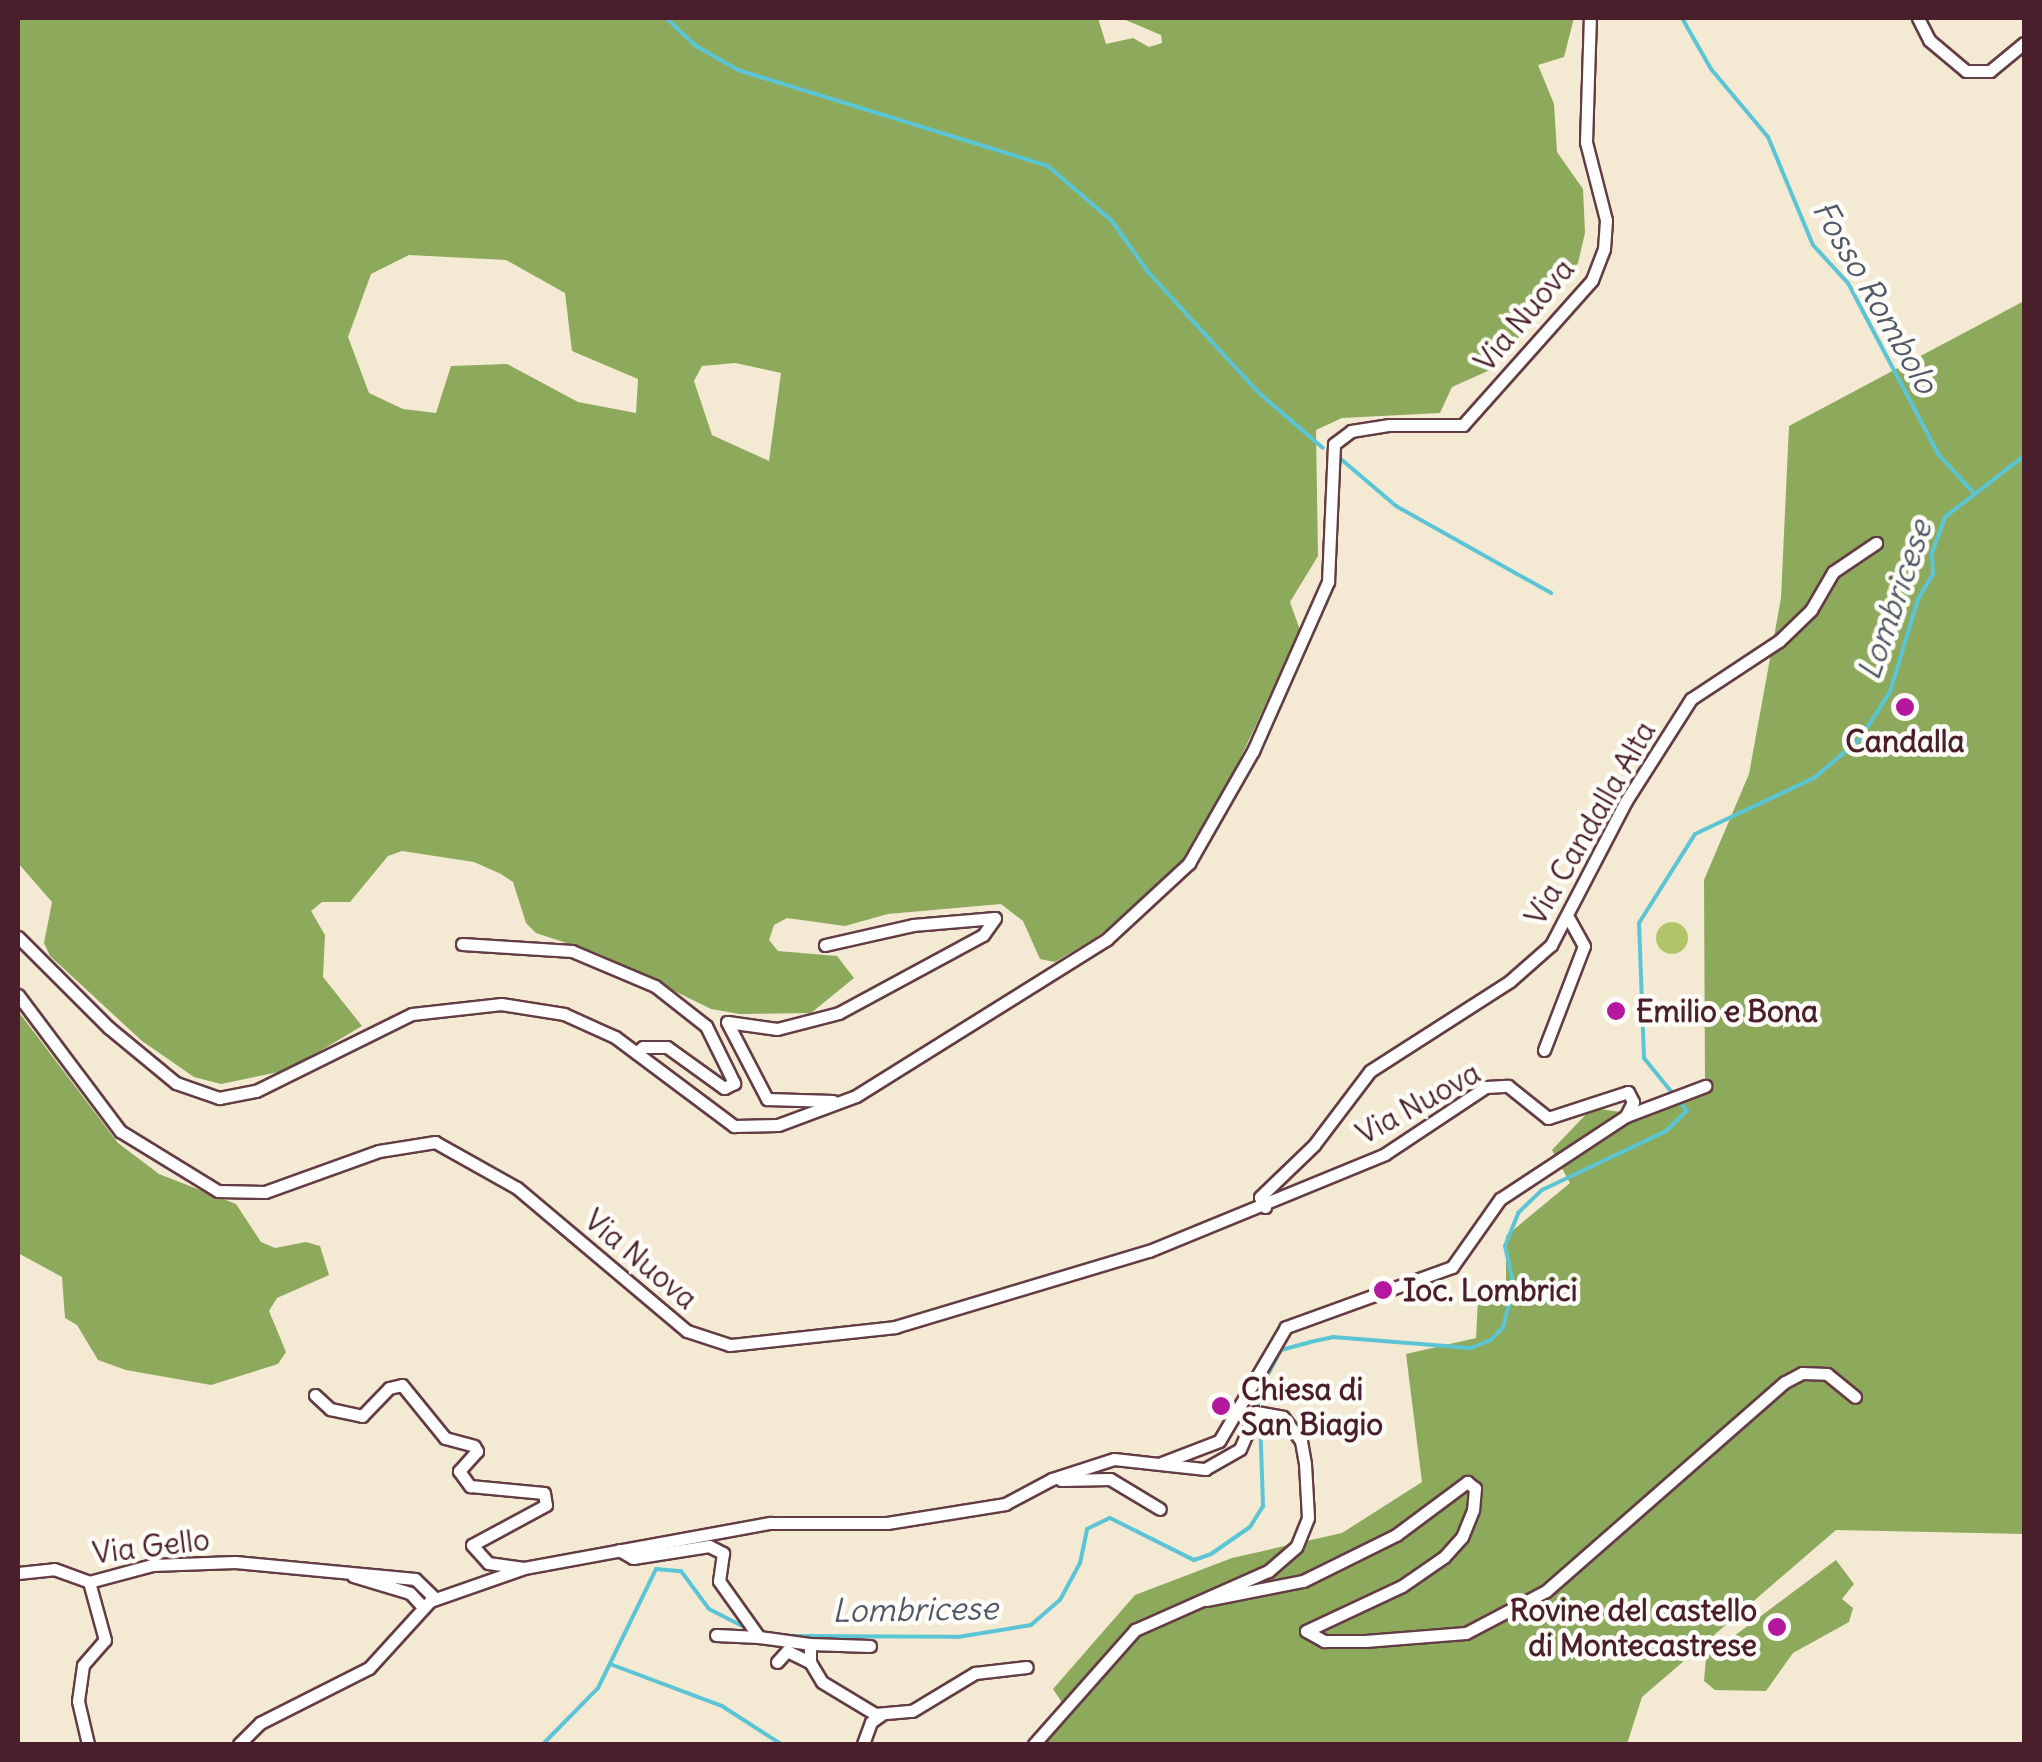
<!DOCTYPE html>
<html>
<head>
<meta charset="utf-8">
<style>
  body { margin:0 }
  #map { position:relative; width:2042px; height:1762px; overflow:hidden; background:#f4e9d2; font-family:Delius,sans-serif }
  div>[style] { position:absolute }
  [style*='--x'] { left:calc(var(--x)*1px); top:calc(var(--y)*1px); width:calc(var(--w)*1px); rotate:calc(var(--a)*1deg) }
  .green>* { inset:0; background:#b2c468 }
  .round { border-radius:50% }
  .forest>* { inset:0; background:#8daa5c }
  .stream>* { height:4px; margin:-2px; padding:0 2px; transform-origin:2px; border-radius:2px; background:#5bc5d6 }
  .roads { filter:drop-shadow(2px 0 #643d44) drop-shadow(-2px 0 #643d44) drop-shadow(0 2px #643d44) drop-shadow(0 -2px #643d44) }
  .minor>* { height:11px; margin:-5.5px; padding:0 5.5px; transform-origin:5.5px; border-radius:5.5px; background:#fff }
  .dots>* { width:28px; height:28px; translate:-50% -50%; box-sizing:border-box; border:5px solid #fdfcf7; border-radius:50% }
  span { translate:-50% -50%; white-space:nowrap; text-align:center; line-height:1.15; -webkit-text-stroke:9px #fdfcf7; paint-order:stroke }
  .street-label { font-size:30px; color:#4a1f2b }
  .poi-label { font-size:30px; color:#4a1f2b; font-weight:700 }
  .left { translate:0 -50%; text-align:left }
  .right { translate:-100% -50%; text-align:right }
  .water-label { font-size:32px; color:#505967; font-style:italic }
  .frame { position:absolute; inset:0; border:20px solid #4a1f2b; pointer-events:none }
</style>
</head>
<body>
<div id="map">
  <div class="green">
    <i class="round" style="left:1656px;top:922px;width:32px;height:32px"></i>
  </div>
  <div class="forest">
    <i style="clip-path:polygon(evenodd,18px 18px,1098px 18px,1106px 44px,1133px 38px,1149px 47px,1162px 43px,1161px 35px,1121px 18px,1574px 18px,1564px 57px,1538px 65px,1554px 104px,1557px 152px,1583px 189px,1585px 233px,1578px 263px,1549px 303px,1490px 370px,1452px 387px,1440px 413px,1342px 418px,1316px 430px,1318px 556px,1290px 602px,1300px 630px,1234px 772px,1181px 862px,1139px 906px,1095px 938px,1055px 962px,1040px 959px,1023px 921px,1001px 904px,888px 914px,845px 926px,787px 918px,774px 925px,769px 940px,778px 951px,837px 956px,854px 978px,811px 1013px,740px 1014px,711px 1009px,597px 953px,536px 933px,526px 923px,513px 882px,501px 874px,474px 862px,402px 851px,388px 856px,350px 902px,322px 902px,311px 911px,325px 935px,323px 977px,362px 1026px,288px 1070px,221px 1084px,194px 1077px,142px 1041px,50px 956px,44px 943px,52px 902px,18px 863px,18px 18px,409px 255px,506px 260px,565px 293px,572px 351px,638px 379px,636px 413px,578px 402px,507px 364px,451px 366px,436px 413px,403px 409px,369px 393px,348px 337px,371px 274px,409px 255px,18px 18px,735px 363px,781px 373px,769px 461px,712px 435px,694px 381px,702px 366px,735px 363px)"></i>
    <i style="clip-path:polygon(2024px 301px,2024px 1534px,1836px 1530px,1642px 1697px,1627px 1744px,1042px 1744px,1045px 1731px,1071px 1716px,1053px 1689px,1135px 1595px,1232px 1558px,1342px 1533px,1422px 1482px,1406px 1354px,1476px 1338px,1478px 1299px,1506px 1283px,1506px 1236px,1570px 1183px,1552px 1150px,1592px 1108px,1643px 1115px,1705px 1081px,1704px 880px,1749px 774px,1781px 598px,1789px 426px)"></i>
    <i style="clip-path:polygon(18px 1011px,118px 1143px,159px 1174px,236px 1204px,261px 1242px,275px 1248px,306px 1242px,320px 1246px,329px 1275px,277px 1298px,269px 1311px,286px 1352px,278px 1364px,211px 1385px,126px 1370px,98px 1360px,77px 1325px,65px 1318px,62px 1277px,18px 1253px)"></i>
    <i style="clip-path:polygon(1836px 1560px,1854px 1584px,1842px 1599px,1853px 1608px,1849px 1622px,1793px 1653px,1766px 1691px,1715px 1690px,1704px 1681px,1706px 1657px)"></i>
  </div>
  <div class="stream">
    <i style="--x:666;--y:18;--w:41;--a:43"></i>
    <i style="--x:696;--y:46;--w:48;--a:29.7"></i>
    <i style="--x:738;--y:70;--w:325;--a:17.2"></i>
    <i style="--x:1048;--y:166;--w:84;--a:40.7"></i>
    <i style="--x:1112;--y:221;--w:62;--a:54.8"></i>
    <i style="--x:1148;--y:272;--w:164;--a:47.5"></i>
    <i style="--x:1259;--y:393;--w:84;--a:40.7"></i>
    <i style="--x:1682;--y:18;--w:59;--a:60.4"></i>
    <i style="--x:1711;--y:69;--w:89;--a:50"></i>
    <i style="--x:1768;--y:137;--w:117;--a:67.4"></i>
    <i style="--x:1813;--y:245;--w:52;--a:47.4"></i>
    <i style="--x:1848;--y:283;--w:193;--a:62.2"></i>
    <i style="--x:1938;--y:454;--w:50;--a:47.4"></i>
    <i style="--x:1342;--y:460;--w:71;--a:40.4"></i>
    <i style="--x:1396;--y:506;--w:178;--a:29.3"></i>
    <i style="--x:1259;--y:1408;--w:15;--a:-94"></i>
    <i style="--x:1258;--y:1393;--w:49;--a:-61.9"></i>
    <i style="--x:1281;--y:1350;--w:30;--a:-15"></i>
    <i style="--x:1310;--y:1342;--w:24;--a:-12"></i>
    <i style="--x:1333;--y:1337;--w:138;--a:4.6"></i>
    <i style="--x:1471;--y:1348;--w:22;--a:-22"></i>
    <i style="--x:1491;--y:1340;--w:18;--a:-47"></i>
    <i style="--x:1503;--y:1327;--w:42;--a:-75"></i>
    <i style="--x:1514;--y:1286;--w:41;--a:-102.7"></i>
    <i style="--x:1505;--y:1246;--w:35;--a:-68"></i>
    <i style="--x:1518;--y:1213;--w:33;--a:-44"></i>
    <i style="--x:1542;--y:1190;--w:137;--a:-25.4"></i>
    <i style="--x:1666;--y:1131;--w:29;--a:-44"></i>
    <i style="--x:1687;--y:1111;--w:68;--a:-129.1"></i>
    <i style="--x:1644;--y:1058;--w:135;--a:-92.1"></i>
    <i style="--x:1639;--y:923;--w:105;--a:-57.8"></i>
    <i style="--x:1695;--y:834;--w:132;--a:-25.2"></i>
    <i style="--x:1814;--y:778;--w:59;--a:-40.2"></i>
    <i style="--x:1859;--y:740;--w:57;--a:-57.1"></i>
    <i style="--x:1890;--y:692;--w:97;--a:-73.2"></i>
    <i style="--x:1918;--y:599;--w:29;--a:-59"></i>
    <i style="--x:1933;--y:574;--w:21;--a:-93"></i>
    <i style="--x:1932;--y:553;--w:38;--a:-70"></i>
    <i style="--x:1945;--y:517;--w:100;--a:-37.7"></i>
    <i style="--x:791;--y:1636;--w:167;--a:0.3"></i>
    <i style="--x:958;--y:1637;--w:74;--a:-9.3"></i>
    <i style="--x:1031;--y:1625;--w:38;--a:-41"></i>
    <i style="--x:1060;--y:1600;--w:42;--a:-61.6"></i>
    <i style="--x:1080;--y:1563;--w:35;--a:-78"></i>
    <i style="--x:1087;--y:1529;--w:25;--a:-26"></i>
    <i style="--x:1110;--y:1518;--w:94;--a:26.6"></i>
    <i style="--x:1194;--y:1560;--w:18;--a:-19"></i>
    <i style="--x:1211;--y:1554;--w:47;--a:-34.7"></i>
    <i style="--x:1250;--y:1527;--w:25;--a:-58"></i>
    <i style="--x:1263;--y:1506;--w:89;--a:-91.9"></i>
    <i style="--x:610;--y:1664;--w:120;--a:20.6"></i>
    <i style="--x:722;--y:1706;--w:70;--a:32.8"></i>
    <i style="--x:543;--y:1744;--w:78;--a:-45.5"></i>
    <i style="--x:598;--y:1688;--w:132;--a:-64"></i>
    <i style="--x:656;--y:1569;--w:25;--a:5"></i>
    <i style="--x:681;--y:1571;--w:47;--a:53.6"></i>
    <i style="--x:709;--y:1609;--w:44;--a:27.1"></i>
  </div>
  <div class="roads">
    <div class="minor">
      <i style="--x:1918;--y:18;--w:25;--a:63"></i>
      <i style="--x:1929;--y:40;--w:48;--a:40"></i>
      <i style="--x:1966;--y:71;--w:24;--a:0"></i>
      <i style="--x:1990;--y:71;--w:44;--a:-39.5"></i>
      <i style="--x:18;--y:937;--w:127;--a:45"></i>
      <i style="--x:108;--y:1027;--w:88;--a:39.5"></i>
      <i style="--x:176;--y:1083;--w:46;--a:19.2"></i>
      <i style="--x:219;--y:1098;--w:38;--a:-11"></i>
      <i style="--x:256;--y:1091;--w:174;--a:-26.3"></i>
      <i style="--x:412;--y:1014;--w:90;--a:-6.4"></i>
      <i style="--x:501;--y:1004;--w:64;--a:9"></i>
      <i style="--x:564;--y:1014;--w:56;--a:24.3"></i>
      <i style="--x:615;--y:1037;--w:149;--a:36.8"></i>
      <i style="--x:734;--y:1126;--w:44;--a:-1.3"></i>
      <i style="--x:778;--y:1125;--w:83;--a:-20.4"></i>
      <i style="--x:856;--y:1096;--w:296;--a:-32"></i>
      <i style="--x:1107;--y:939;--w:112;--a:-42.8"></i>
      <i style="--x:1189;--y:863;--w:129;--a:-60.3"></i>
      <i style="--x:1253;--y:751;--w:185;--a:-66.1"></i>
      <i style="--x:1328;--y:582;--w:138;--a:-87.5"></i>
      <i style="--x:1334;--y:444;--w:21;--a:-37"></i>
      <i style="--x:1351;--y:431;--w:39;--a:-9"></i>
      <i style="--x:1390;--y:425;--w:73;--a:0"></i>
      <i style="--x:1463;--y:425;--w:194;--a:-48.3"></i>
      <i style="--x:1592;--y:280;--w:33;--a:-69"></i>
      <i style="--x:1604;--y:249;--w:29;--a:-86"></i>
      <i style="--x:1606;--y:220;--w:81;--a:-104.4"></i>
      <i style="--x:1586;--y:142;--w:124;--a:-88.2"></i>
      <i style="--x:462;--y:944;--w:110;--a:3.6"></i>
      <i style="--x:572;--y:951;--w:90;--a:22.9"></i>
      <i style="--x:655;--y:986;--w:65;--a:38.1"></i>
      <i style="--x:706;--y:1026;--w:64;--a:63.8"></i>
      <i style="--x:734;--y:1083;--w:11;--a:153"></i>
      <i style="--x:724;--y:1088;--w:70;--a:-144.3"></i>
      <i style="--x:667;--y:1047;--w:24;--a:180"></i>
      <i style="--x:643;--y:1047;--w:9;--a:139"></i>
      <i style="--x:825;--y:945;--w:90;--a:-12.8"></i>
      <i style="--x:913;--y:925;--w:82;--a:-4.9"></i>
      <i style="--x:995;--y:918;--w:21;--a:125"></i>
      <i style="--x:983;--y:935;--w:164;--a:151.6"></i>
      <i style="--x:839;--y:1013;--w:64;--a:165.5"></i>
      <i style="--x:777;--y:1029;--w:50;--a:-172"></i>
      <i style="--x:727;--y:1022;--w:87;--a:62.5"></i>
      <i style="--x:767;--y:1099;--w:66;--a:1.7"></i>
      <i style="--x:18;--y:995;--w:170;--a:53.1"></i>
      <i style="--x:120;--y:1131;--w:115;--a:31.5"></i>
      <i style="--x:218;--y:1191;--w:47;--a:1.2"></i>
      <i style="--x:265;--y:1192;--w:121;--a:-19.8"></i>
      <i style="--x:379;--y:1151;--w:57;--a:-9.1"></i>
      <i style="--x:435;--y:1142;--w:94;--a:29.3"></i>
      <i style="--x:517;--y:1188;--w:222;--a:40.1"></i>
      <i style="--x:687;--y:1331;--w:45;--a:18"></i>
      <i style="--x:730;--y:1345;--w:166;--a:-6.2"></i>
      <i style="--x:895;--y:1327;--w:265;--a:-16.7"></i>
      <i style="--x:1149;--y:1251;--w:255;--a:-22.3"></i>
      <i style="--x:1385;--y:1154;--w:121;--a:-33.6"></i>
      <i style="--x:1486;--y:1087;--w:22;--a:-3"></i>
      <i style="--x:1508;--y:1086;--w:51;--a:38.7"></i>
      <i style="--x:1548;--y:1118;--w:84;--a:-18"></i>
      <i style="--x:1628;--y:1092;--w:11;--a:63"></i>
      <i style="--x:1633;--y:1102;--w:16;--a:117"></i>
      <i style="--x:1626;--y:1116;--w:151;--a:146.6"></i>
      <i style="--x:1500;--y:1199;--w:83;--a:125.2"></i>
      <i style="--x:1452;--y:1267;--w:177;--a:160.1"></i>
      <i style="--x:1286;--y:1327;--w:132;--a:120.4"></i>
      <i style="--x:1219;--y:1441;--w:62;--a:159.2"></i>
      <i style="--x:1544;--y:1050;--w:111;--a:-69"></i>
      <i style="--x:1584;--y:946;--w:31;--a:-119"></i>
      <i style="--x:1626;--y:1116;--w:85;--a:-20.8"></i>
      <i style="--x:1265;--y:1207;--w:11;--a:-117"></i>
      <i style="--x:1260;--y:1197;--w:75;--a:-43.9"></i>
      <i style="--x:1314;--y:1145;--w:93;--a:-52.9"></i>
      <i style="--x:1370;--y:1071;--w:166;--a:-32.7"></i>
      <i style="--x:1510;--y:981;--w:55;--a:-41.3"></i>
      <i style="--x:1551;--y:945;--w:162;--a:-62.5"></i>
      <i style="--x:1626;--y:801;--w:121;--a:-57.5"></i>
      <i style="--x:1691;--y:699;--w:105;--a:-33.4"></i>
      <i style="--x:1779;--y:641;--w:45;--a:-44.1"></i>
      <i style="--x:1811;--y:610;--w:44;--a:-59.9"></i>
      <i style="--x:1833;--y:572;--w:52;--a:-34"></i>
      <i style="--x:315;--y:1395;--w:21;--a:43"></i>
      <i style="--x:330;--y:1409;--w:33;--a:12"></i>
      <i style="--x:362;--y:1416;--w:39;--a:-46"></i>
      <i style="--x:389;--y:1388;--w:13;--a:-13"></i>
      <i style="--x:402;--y:1385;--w:68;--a:50.9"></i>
      <i style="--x:445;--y:1438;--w:30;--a:15"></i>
      <i style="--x:474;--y:1446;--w:6;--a:59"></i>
      <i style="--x:477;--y:1451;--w:27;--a:132"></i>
      <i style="--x:459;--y:1471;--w:19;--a:54"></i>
      <i style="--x:470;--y:1486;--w:74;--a:5.4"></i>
      <i style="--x:544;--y:1493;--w:12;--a:81"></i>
      <i style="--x:546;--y:1505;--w:84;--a:151.6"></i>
      <i style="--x:472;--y:1545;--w:24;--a:48"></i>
      <i style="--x:488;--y:1563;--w:36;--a:8"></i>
      <i style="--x:1061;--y:1480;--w:49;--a:-1.2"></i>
      <i style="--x:1110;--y:1479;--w:58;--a:31"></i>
      <i style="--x:619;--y:1550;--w:16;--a:30"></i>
      <i style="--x:633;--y:1558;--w:77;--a:-9"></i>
      <i style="--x:709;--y:1546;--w:16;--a:27"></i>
      <i style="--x:723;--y:1553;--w:28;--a:98"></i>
      <i style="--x:719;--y:1581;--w:69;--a:54.5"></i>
      <i style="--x:759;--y:1637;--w:51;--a:7.8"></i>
      <i style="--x:810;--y:1644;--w:18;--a:90"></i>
      <i style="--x:810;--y:1662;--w:23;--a:59"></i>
      <i style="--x:822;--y:1682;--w:62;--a:31.1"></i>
      <i style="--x:875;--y:1714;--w:37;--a:-5"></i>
      <i style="--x:912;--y:1711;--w:74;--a:-31.1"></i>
      <i style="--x:975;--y:1673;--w:52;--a:-6.6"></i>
      <i style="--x:18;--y:1573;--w:36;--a:-6"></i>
      <i style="--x:54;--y:1569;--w:37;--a:20"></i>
      <i style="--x:89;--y:1582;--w:65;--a:-15.1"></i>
      <i style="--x:152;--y:1565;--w:83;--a:-2.1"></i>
      <i style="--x:235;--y:1562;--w:181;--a:5.4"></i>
      <i style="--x:415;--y:1579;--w:28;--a:44"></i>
      <i style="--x:353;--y:1576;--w:59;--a:16.6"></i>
      <i style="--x:410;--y:1593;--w:19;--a:47"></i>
      <i style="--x:1206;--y:1600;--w:99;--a:-11.1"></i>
      <i style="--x:1303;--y:1581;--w:104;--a:-26.3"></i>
      <i style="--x:1396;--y:1535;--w:89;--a:-36.7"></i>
      <i style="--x:1467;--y:1482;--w:10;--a:37"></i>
      <i style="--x:1475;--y:1488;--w:22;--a:95"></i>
      <i style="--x:1473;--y:1510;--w:29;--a:112"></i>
      <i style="--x:1462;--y:1537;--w:27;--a:132"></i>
      <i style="--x:1444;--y:1557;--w:51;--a:145.4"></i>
      <i style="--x:1402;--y:1586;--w:106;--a:154.9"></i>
      <i style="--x:1306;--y:1631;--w:21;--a:29"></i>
      <i style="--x:1324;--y:1641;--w:41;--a:0"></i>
      <i style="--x:1365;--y:1641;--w:101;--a:-4.5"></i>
      <i style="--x:1466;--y:1633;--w:90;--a:-27.7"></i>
      <i style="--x:1546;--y:1591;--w:317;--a:-41.2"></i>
      <i style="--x:1785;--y:1382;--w:19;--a:-28"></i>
      <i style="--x:1802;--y:1373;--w:25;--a:2"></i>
      <i style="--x:1827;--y:1374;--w:36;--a:39"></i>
      <i style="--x:716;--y:1635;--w:43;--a:2.7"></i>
      <i style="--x:810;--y:1644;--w:60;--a:1.9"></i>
      <i style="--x:777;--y:1662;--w:15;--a:-48"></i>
      <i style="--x:787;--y:1651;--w:25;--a:26"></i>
      <i style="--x:88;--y:1744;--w:44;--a:-103.1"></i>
      <i style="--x:78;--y:1701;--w:36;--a:-82"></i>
      <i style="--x:83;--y:1665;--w:33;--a:-49"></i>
      <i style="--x:105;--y:1640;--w:60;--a:-105.4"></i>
      <i style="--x:239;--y:1744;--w:30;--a:-45"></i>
      <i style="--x:260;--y:1723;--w:122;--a:-26.8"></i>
      <i style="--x:369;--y:1668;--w:91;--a:-47.7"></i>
      <i style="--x:430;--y:1601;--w:100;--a:-19.3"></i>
      <i style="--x:524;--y:1568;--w:250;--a:-10.4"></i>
      <i style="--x:770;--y:1523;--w:117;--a:0"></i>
      <i style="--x:887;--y:1523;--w:120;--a:-9.1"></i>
      <i style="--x:1005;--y:1504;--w:53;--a:-28"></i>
      <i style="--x:1052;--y:1479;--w:65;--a:-17.9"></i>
      <i style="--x:1114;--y:1459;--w:92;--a:6.3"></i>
      <i style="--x:1205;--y:1469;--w:40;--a:-29.7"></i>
      <i style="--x:1240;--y:1449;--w:40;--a:-66.6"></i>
      <i style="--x:1256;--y:1412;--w:27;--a:10"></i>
      <i style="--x:1283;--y:1417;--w:30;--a:53"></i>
      <i style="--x:1301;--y:1441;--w:23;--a:80"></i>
      <i style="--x:1305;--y:1464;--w:54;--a:86.8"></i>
      <i style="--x:1308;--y:1518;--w:31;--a:112"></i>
      <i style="--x:1296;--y:1547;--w:37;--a:139"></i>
      <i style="--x:1268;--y:1571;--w:145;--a:156.1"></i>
      <i style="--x:1135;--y:1630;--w:152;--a:131.5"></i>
      <i style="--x:863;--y:1744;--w:23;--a:-70"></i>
      <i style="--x:871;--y:1722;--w:12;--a:-35"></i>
    </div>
  </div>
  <div class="dots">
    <i style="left:1905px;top:707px;background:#b5179e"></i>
    <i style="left:1616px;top:1011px;background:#b5179e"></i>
    <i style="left:1383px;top:1290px;background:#b5179e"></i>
    <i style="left:1221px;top:1406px;background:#b5179e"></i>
    <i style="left:1777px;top:1627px;background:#b5179e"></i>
  </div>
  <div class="street-label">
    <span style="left:1524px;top:315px;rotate:-50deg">Via Nuova</span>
    <span style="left:1590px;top:823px;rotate:-60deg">Via Candalla Alta</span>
    <span style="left:1418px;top:1103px;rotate:-29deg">Via Nuova</span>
    <span style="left:641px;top:1259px;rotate:40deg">Via Nuova</span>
    <span style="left:151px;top:1546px;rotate:-7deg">Via Gello</span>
  </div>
  <div class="poi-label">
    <span style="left:1905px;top:741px">Candalla</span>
    <span class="left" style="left:1636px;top:1011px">Emilio e Bona</span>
    <span class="left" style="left:1403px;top:1290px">Ioc. Lombrici</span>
    <span class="left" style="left:1241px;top:1406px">Chiesa di<br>San Biagio</span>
    <span class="right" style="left:1757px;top:1627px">Rovine del castello<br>di Montecastrese</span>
  </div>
  <div class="water-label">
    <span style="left:1875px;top:297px;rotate:60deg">Fosso Rombolo</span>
    <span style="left:1895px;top:600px;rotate:-71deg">Lombricese</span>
    <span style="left:915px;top:1610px;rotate:-1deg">Lombricese</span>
  </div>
  <div class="frame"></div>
</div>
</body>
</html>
